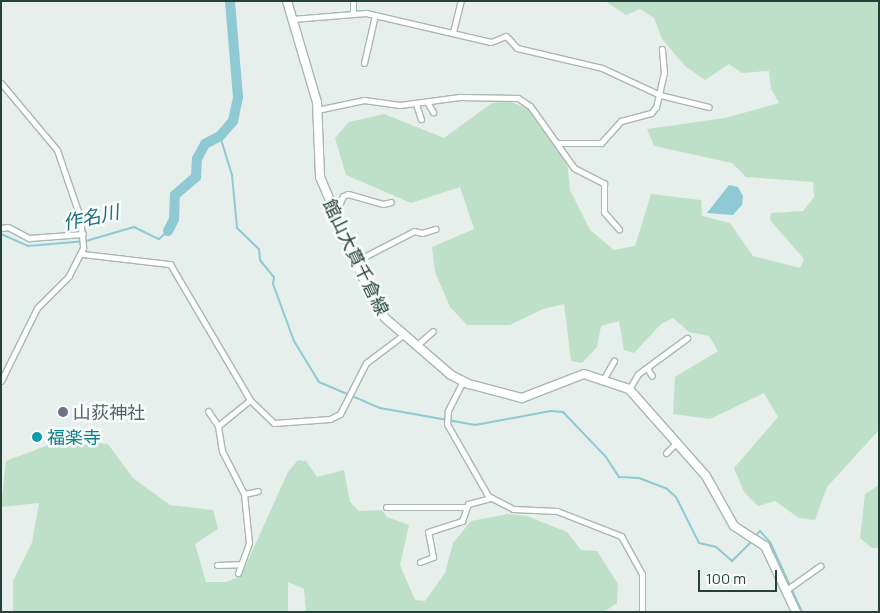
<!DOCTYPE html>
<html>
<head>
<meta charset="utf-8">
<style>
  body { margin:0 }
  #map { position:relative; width:880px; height:613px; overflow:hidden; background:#e6efeb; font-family:Manrope,"Noto Sans JP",sans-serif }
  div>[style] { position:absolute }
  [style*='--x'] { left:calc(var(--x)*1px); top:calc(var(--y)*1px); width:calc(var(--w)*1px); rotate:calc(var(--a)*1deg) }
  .green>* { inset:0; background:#bfe0c8 }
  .water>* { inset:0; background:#8ec9d4 }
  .stream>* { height:2px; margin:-1px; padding:0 1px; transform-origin:1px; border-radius:1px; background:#8ec9d4 }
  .river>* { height:10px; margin:-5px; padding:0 5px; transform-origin:5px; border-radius:5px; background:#8ec9d4 }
  .roads { filter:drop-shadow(1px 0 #a8b8b2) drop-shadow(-1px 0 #a8b8b2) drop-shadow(0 1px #a8b8b2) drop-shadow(0 -1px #a8b8b2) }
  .minor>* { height:5px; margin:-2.5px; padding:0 2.5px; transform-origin:2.5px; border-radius:2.5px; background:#fff }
  .secondary>* { height:8px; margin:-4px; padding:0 4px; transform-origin:4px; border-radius:4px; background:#fff }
  .dots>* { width:14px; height:14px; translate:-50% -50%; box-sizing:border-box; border:2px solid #f7fbf9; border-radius:50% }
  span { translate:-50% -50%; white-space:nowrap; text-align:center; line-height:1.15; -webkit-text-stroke:5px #f7fbf9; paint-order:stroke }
  .street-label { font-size:18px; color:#24423a }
  .worship-label { font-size:18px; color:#5b616d }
  .left { translate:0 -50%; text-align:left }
  .culture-label { font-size:18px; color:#0d838f }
  .water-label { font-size:19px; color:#1c6f80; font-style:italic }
  .frame { position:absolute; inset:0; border:2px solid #24423a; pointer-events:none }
  .scale { position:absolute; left:698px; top:570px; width:79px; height:22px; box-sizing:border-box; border:2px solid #24423a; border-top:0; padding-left:6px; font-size:15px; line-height:18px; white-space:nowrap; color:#24423a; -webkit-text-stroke:4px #f7fbf9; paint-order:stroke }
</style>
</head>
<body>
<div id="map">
  <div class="green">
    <i style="clip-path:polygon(605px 1px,879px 1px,879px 430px,827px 487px,815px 520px,799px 518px,775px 501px,758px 506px,744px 492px,734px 468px,778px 417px,764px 393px,710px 419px,673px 414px,675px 377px,718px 351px,709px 336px,689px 332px,673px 318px,661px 324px,634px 353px,624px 350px,619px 321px,601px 326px,597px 347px,582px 363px,571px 361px,564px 304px,543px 309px,510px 325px,467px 325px,450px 307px,435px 272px,432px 247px,474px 229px,460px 187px,411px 203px,346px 175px,335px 138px,349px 122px,384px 114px,444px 138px,492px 103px,509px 101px,533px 111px,567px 162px,570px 190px,590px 230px,614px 250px,635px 246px,651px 194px,701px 200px,702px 216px,730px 223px,753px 256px,800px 268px,804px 259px,770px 220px,771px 213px,803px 211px,814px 197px,813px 182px,746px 177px,732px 163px,654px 146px,647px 129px,725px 118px,779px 103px,771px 89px,769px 71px,742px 73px,729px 64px,705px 80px,685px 66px,662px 39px,654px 18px,640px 9px,626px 15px)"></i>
    <i style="clip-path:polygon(64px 439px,108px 444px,133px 478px,170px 505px,213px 510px,218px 529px,195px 544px,206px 582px,226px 582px,241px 576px,288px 472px,298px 460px,306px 461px,317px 477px,344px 470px,350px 502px,359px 511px,382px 510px,387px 517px,409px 525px,400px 565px,415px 600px,425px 601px,445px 573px,453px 543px,471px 521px,508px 514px,527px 516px,567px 532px,581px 550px,597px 551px,618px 584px,617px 603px,604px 612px,306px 612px,304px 589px,288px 582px,288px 612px,13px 612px,13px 581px,32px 542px,39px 503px,1px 507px,6px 461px)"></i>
    <i style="clip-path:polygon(879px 485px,879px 548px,872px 548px,860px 538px,865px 494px)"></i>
  </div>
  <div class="water">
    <i style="clip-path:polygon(729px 185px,738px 187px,743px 196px,742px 205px,733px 215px,707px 213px)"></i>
  </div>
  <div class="stream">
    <i style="--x:220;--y:136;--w:41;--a:72.9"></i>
    <i style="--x:232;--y:175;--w:53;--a:84.6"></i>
    <i style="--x:237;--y:228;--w:30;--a:44"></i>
    <i style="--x:259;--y:249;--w:11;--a:85"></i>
    <i style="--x:260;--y:260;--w:22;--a:51"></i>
    <i style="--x:274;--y:277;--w:7;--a:98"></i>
    <i style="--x:273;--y:284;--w:61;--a:69.8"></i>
    <i style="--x:294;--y:341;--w:48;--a:58.6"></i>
    <i style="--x:319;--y:382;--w:66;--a:23.1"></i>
    <i style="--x:380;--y:408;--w:97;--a:10.1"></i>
    <i style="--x:475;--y:425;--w:77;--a:-10.4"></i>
    <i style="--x:551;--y:411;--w:12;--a:5"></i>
    <i style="--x:563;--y:412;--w:62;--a:46.3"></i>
    <i style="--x:606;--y:457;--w:24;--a:57"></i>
    <i style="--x:619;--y:477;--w:20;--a:3"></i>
    <i style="--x:639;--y:478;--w:30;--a:21"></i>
    <i style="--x:667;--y:489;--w:12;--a:42"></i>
    <i style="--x:676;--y:497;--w:51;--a:63.4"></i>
    <i style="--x:699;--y:543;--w:17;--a:13"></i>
    <i style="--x:716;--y:547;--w:21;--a:41"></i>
    <i style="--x:732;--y:561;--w:28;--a:-45"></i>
    <i style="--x:1;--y:234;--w:30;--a:24"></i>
    <i style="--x:28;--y:246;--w:58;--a:-4.9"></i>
    <i style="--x:86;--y:241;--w:50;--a:-16.3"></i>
    <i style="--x:134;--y:227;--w:28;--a:26"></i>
    <i style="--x:159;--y:239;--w:12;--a:-42"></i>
    <i style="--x:754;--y:537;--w:8;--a:-45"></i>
    <i style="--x:760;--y:531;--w:15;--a:48"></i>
    <i style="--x:770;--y:542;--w:77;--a:65.4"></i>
  </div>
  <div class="river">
    <i style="--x:168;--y:231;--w:13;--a:-63"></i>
    <i style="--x:174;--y:219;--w:24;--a:-88"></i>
    <i style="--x:175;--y:195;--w:28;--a:-41"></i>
    <i style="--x:196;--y:177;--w:18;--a:-87"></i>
    <i style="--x:197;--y:159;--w:17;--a:-62"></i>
    <i style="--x:205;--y:144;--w:17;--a:-28"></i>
    <i style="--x:220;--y:136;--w:20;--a:-49"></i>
    <i style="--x:233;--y:121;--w:25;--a:-78"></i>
    <i style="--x:238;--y:97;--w:96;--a:-94.8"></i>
  </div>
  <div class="roads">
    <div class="minor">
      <i style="--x:353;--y:1;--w:13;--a:90"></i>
      <i style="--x:292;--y:19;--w:74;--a:-4.6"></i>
      <i style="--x:366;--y:13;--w:128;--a:13.1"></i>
      <i style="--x:491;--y:42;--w:16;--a:-22"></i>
      <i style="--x:506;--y:36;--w:16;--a:47"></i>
      <i style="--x:517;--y:48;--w:87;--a:13.2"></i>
      <i style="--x:602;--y:68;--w:64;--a:25"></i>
      <i style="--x:660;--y:95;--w:50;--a:13.8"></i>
      <i style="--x:453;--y:32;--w:32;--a:-76"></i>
      <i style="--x:364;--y:63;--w:49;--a:-77.1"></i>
      <i style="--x:1;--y:83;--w:87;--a:50.1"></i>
      <i style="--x:57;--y:150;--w:71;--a:71.1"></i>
      <i style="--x:80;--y:217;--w:31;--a:84"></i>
      <i style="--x:83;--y:248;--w:31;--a:117"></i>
      <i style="--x:69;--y:276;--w:45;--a:135"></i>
      <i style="--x:37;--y:308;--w:81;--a:116.3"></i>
      <i style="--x:427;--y:102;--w:12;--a:59"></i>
      <i style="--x:416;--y:104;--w:16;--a:72"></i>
      <i style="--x:317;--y:110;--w:48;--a:-12"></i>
      <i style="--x:364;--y:100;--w:36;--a:8"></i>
      <i style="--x:400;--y:105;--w:60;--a:-7.7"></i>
      <i style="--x:459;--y:97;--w:59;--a:1"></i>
      <i style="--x:518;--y:98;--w:14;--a:34"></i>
      <i style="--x:530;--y:106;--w:76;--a:54.6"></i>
      <i style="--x:574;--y:168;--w:34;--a:27"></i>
      <i style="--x:604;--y:183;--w:29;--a:90"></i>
      <i style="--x:604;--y:212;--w:23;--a:49"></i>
      <i style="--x:557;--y:143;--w:44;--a:0"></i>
      <i style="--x:601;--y:143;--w:30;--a:-48"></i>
      <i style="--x:621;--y:121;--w:31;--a:-15"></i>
      <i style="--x:651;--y:113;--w:8;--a:-50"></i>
      <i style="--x:656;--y:107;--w:35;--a:-77"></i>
      <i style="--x:664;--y:73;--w:24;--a:-95"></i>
      <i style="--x:336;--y:213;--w:18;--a:-68"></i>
      <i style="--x:343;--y:196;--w:5;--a:-22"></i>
      <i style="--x:348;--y:194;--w:36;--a:16"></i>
      <i style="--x:383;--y:204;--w:8;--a:-14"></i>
      <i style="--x:1;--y:228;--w:7;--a:-8"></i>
      <i style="--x:8;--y:227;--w:24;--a:28"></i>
      <i style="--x:29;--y:238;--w:54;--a:-4.2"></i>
      <i style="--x:83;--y:254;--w:88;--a:6.6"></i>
      <i style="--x:170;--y:264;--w:158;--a:59.5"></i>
      <i style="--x:250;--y:400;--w:33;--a:44"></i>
      <i style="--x:274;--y:423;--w:56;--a:-4.1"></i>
      <i style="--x:330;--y:419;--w:11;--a:-27"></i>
      <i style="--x:340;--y:414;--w:57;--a:-63"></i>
      <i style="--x:366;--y:363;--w:46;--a:-37.1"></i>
      <i style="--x:356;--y:261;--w:65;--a:-27.3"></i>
      <i style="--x:414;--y:231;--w:8;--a:14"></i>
      <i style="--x:422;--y:233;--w:14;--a:-17"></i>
      <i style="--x:417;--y:345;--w:21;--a:-41"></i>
      <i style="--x:647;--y:368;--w:9;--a:58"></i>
      <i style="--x:604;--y:378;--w:20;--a:-60"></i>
      <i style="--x:463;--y:381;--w:34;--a:117"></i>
      <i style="--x:448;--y:411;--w:13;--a:94"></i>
      <i style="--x:447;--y:424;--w:83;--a:60.3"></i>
      <i style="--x:488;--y:496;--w:28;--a:27"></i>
      <i style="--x:513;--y:509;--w:44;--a:2.6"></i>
      <i style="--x:557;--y:511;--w:69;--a:21.3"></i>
      <i style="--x:621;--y:536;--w:43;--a:61.1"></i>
      <i style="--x:642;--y:574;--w:38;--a:90"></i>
      <i style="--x:629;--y:389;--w:17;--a:-59"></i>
      <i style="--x:638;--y:374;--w:61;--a:-36.3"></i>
      <i style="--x:208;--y:411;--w:18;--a:56"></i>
      <i style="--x:218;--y:426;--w:25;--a:81"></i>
      <i style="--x:222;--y:451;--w:48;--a:62.9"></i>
      <i style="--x:244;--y:494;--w:49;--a:84.2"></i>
      <i style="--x:249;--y:543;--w:32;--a:110"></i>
      <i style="--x:218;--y:426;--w:41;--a:-39.1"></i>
      <i style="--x:666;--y:453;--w:13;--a:-45"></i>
      <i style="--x:244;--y:494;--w:14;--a:-12"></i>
      <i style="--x:386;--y:507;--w:80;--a:0"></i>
      <i style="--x:420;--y:562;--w:14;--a:-21"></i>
      <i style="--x:433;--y:557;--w:25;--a:-101"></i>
      <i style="--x:428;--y:532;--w:36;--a:-18"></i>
      <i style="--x:462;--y:521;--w:18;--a:-71"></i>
      <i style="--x:468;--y:504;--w:23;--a:-15"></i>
      <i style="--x:217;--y:565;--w:23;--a:-2"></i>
      <i style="--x:786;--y:590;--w:42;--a:-35.2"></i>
    </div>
    <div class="secondary">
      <i style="--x:287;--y:1;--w:105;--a:73.5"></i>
      <i style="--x:317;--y:102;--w:75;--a:87.7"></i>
      <i style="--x:320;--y:177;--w:108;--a:67"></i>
      <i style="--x:362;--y:276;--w:48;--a:61.3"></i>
      <i style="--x:385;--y:318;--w:87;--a:40.8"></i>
      <i style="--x:451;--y:375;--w:20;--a:27"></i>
      <i style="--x:469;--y:384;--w:55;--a:14.8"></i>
      <i style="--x:522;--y:398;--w:66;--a:-21.2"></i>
      <i style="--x:584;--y:374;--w:47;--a:18.4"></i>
      <i style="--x:629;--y:389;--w:116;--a:48.5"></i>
      <i style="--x:706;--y:476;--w:57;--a:60.8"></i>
      <i style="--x:734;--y:526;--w:37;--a:33"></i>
      <i style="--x:765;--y:546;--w:73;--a:64.8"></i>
    </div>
  </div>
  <div class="dots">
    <i style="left:63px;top:412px;background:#6b7280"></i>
    <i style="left:37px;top:437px;background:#0f9aa8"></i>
  </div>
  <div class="street-label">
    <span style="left:356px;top:257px;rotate:64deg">館山大貫千倉線</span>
  </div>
  <div class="worship-label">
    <span class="left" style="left:73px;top:412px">山荻神社</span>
  </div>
  <div class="culture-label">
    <span class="left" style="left:47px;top:437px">福楽寺</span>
  </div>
  <div class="water-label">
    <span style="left:91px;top:218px;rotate:-12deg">作名川</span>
  </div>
  <div class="frame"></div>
  <div class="scale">100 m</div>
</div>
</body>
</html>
